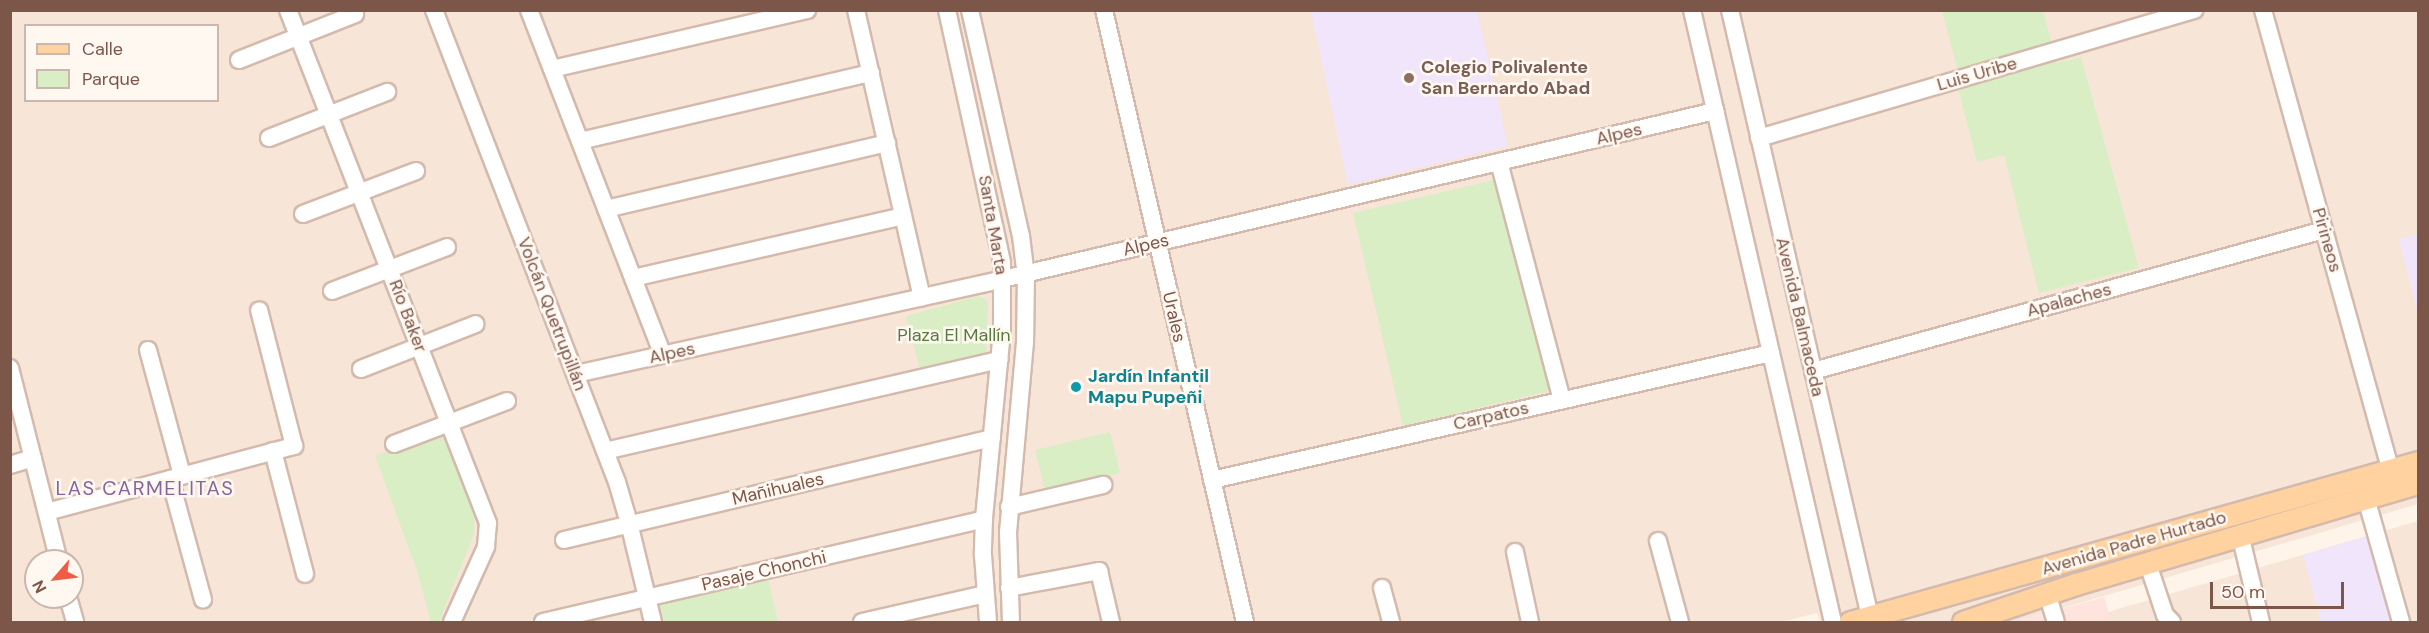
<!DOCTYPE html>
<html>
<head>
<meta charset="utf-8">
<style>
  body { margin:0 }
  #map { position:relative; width:2429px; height:633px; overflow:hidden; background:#fef4e9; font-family:"DM Sans",sans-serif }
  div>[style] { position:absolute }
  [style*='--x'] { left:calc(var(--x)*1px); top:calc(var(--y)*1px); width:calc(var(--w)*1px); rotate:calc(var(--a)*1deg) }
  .residential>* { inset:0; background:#f7e5d7 }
  .commercial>* { inset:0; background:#ffe3dc }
  .education>* { inset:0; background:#f1e5fb }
  .green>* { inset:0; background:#daeec5 }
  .roads { filter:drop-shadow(2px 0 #d3baad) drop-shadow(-2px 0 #d3baad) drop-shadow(0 2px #d3baad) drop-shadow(0 -2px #d3baad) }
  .minor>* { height:16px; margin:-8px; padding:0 8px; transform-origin:8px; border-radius:8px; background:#fff }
  .major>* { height:21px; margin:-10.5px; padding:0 10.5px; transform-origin:10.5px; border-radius:10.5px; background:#ffd29f }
  .dots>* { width:16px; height:16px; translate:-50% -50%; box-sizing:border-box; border:3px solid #fff8f1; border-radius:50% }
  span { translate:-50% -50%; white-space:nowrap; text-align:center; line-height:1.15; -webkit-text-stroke:5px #fff8f1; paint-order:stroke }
  .education-label { font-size:18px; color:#785e54; font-weight:700 }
  .left { translate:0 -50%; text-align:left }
  .street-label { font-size:18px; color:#7c5649 }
  .park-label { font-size:18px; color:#567c3d }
  .culture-label { font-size:18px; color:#0d838f; font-weight:700 }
  .neighbourhood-label { font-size:20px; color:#86659f; letter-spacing:1.5px }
  .frame { position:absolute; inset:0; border:12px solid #7c5649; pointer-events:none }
  .legend { position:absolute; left:24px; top:24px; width:195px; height:78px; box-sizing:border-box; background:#fff8f1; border:2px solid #cbb7ae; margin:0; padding:8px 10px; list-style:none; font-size:18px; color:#7c5649 }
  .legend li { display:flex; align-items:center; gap:12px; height:30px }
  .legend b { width:30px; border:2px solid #cbb7ae }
  .north { position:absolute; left:24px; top:549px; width:60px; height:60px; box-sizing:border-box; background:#fff8f1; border:2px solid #cbb7ae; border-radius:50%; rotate:242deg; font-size:16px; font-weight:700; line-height:24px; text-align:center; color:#7c5649 }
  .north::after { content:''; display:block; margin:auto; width:21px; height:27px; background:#f15b45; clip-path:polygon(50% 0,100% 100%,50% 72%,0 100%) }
  .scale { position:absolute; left:2210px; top:582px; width:134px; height:27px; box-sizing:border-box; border:3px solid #7c5649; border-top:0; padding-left:8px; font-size:18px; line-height:21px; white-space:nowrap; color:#7c5649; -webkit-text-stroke:4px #fff8f1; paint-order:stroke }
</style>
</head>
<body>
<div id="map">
  <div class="residential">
    <i style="clip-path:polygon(evenodd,10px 11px,2418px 11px,2418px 504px,2015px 622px,1821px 622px,1817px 613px,1781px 622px,11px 622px,10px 11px,26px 26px,218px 26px,218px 100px,26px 100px,26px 26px,10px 11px,36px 561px,72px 561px,72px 597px,36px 597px,36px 561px)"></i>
    <i style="clip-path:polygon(2418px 521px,2418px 622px,2111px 622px,2108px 612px)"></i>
  </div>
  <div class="commercial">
    <i style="clip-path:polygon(2104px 597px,2111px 622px,2015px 622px)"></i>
  </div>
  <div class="education">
    <i style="clip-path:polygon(1311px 11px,1477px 11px,1508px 146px,1348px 185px)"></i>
    <i style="clip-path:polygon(2418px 234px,2418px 314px,2399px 239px)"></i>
    <i style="clip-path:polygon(2367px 536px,2391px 622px,2321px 622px,2303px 555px)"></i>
  </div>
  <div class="green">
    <i style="clip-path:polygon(1942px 11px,2043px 11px,2057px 63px,2081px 57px,2139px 268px,2039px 293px,2004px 155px,1977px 162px,1955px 77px,1959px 75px)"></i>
    <i style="clip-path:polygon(1499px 179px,1549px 391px,1403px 426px,1353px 213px)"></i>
    <i style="clip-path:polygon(979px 296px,988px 301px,986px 357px,921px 373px,906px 316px)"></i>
    <i style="clip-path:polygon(441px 432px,474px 513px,474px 534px,439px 622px,431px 622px,416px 568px,375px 456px)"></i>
    <i style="clip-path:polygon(1110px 432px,1120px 473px,1045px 491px,1035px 450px)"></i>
    <i style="clip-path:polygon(767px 574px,778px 622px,664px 622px,658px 599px)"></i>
  </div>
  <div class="roads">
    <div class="minor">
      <i style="--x:288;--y:10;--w:551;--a:68.7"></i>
      <i style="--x:488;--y:523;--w:24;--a:95"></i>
      <i style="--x:486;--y:547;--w:82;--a:114.4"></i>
      <i style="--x:434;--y:10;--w:506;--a:68.81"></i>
      <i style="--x:617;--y:482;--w:43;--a:73.7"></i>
      <i style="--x:629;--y:523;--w:102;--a:76.4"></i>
      <i style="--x:529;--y:10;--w:370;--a:68.8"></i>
      <i style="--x:856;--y:10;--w:295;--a:77.1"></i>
      <i style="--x:947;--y:10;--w:259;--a:77.7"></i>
      <i style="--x:1002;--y:263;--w:68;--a:90"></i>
      <i style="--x:1002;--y:331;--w:189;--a:95.5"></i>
      <i style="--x:984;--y:519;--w:36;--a:92"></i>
      <i style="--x:983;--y:555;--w:67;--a:85.7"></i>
      <i style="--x:970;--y:10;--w:232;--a:77.3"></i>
      <i style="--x:1021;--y:236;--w:38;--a:83"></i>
      <i style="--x:1026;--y:274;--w:68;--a:90.8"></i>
      <i style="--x:1025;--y:342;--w:191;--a:95.1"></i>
      <i style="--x:1008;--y:532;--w:90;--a:88.1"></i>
      <i style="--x:1104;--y:10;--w:628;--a:77.03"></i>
      <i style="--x:1692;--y:10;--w:628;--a:77.03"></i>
      <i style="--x:1730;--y:10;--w:623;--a:77.01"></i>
      <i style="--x:1870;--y:617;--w:6;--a:121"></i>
      <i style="--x:2263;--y:10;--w:477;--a:74.5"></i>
      <i style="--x:239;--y:60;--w:125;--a:-21.6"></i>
      <i style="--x:552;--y:69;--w:262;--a:-13"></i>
      <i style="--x:269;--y:138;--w:127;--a:-21.3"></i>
      <i style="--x:1759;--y:138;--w:454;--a:-16.4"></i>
      <i style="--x:580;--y:141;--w:299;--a:-13.2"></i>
      <i style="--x:1499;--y:162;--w:246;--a:75.2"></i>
      <i style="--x:606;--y:209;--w:289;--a:-13.2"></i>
      <i style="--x:303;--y:214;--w:121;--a:-20.8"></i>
      <i style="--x:633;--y:278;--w:277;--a:-12.9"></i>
      <i style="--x:332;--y:291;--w:123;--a:-20.9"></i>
      <i style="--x:148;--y:350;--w:130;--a:74.8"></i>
      <i style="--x:10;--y:368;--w:199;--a:75.8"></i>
      <i style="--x:361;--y:369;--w:123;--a:-21.4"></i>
      <i style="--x:1813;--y:371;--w:530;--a:-15.43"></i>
      <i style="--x:576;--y:374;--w:437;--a:-12.5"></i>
      <i style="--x:1003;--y:279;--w:732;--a:-13.28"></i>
      <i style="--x:394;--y:444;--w:121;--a:-20.8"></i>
      <i style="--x:273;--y:451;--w:127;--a:75.4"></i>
      <i style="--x:605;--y:451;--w:405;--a:-13"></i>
      <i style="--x:10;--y:465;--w:24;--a:-17"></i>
      <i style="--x:170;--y:479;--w:125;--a:74.7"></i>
      <i style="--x:1212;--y:480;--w:573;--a:-12.8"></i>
      <i style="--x:2366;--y:498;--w:129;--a:74.2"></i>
      <i style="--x:1009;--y:507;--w:97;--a:-13.2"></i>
      <i style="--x:47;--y:512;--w:256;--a:-15"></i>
      <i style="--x:294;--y:446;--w:140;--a:-104.4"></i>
      <i style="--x:2240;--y:534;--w:90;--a:76.6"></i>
      <i style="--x:564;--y:540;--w:440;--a:-13.4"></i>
      <i style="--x:1658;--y:541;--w:84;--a:74.8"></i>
      <i style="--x:1515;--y:552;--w:72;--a:77.9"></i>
      <i style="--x:2148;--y:564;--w:54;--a:71.6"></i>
      <i style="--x:2165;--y:615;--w:10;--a:45"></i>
      <i style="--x:1009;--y:588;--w:92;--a:-10.7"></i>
      <i style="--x:1099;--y:571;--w:52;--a:76.8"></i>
      <i style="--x:1382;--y:588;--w:35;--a:75"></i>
      <i style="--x:2047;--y:593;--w:30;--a:73"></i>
      <i style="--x:68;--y:597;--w:26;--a:74"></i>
      <i style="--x:543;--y:622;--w:453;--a:-13.1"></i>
      <i style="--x:862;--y:622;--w:126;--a:-12.8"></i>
    </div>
    <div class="major">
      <i style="--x:1850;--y:622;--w:590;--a:-15.73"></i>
      <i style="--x:1963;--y:622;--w:119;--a:-18.6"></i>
      <i style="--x:2076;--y:584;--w:357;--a:-16.5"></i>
    </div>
  </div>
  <div class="dots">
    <i style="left:1409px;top:78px;background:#8d6e63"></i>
    <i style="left:1076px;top:387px;background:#0f9aa8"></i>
  </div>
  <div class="education-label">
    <span class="left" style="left:1421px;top:78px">Colegio Polivalente<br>San Bernardo Abad</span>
  </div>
  <div class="street-label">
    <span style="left:1977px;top:74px;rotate:-16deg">Luis Uribe</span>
    <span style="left:1619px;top:134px;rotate:-13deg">Alpes</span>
    <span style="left:993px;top:225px;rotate:80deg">Santa Marta</span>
    <span style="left:2327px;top:240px;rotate:74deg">Pirineos</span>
    <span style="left:1146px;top:245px;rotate:-13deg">Alpes</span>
    <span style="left:2069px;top:300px;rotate:-15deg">Apalaches</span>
    <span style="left:552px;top:314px;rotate:69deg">Volcán Quetrupillán</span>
    <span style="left:408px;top:316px;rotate:69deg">Río Baker</span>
    <span style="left:1174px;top:317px;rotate:77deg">Urales</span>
    <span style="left:1800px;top:317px;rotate:77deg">Avenida Balmaceda</span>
    <span style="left:672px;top:353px;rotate:-12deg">Alpes</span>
    <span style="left:1491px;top:416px;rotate:-13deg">Carpatos</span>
    <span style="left:778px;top:489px;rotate:-13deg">Mañihuales</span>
    <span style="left:2134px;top:543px;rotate:-16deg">Avenida Padre Hurtado</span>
    <span style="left:764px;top:571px;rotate:-13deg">Pasaje Chonchi</span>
  </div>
  <div class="park-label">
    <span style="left:954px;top:335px">Plaza El Mallín</span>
  </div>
  <div class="culture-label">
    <span class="left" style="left:1088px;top:387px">Jardín Infantil<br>Mapu Pupeñi</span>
  </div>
  <div class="neighbourhood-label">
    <span style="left:145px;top:488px">LAS CARMELITAS</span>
  </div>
  <div class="frame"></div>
  <ul class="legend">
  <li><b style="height:8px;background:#ffd29f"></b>Calle</li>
  <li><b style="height:16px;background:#daeec5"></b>Parque</li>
  </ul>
  <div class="north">N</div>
  <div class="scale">50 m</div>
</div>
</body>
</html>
